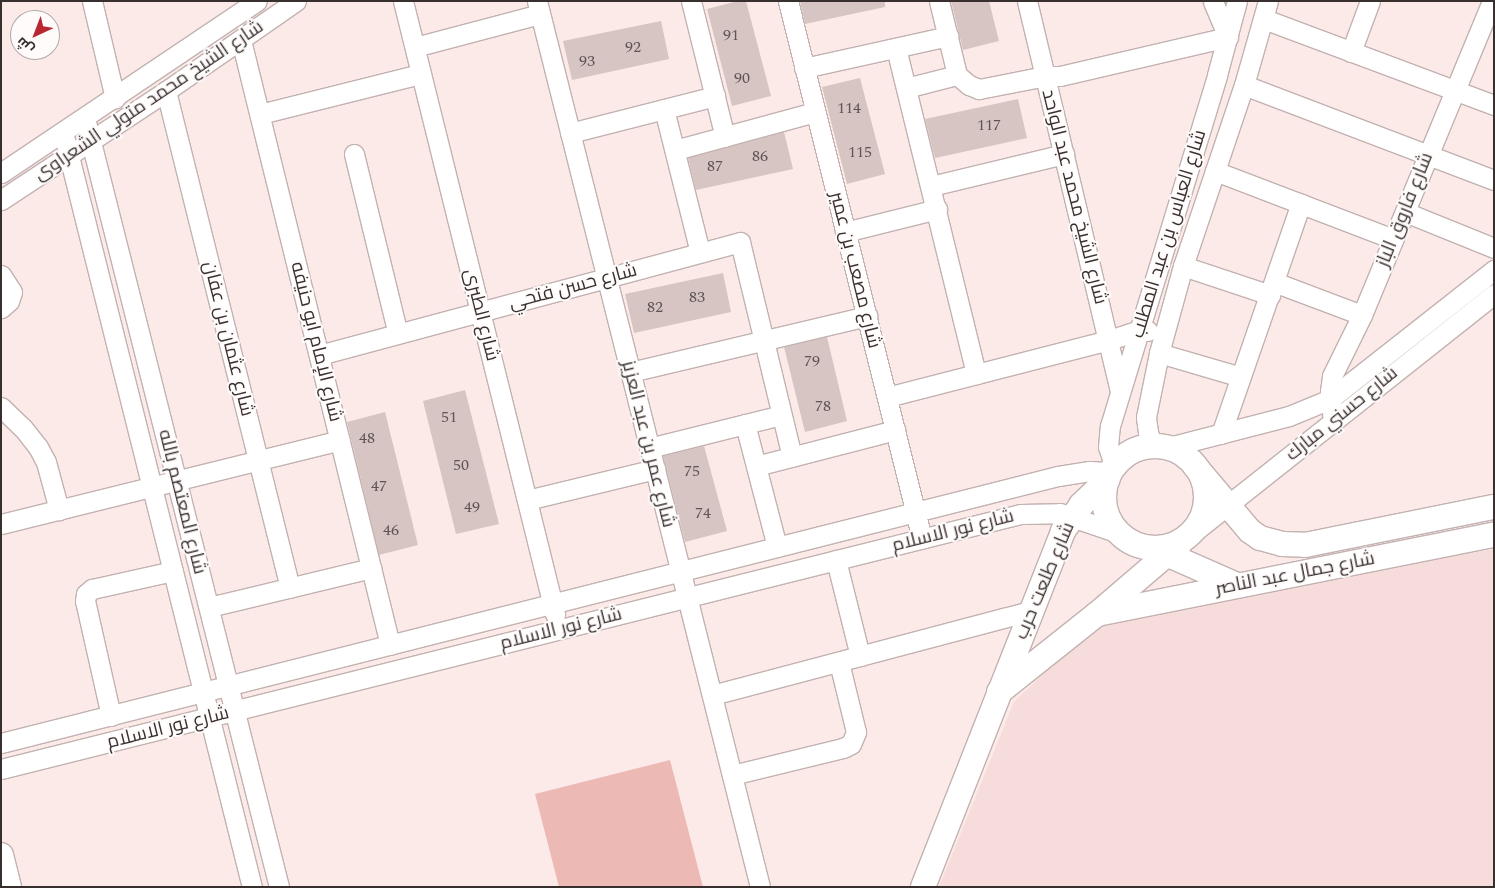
<!DOCTYPE html>
<html>
<head>
<meta charset="utf-8">
<style>
  body { margin:0 }
  #map { position:relative; width:1495px; height:888px; overflow:hidden; background:#fceae9; font-family:Spectral,Cairo,serif }
  div>[style] { position:absolute }
  [style*='--x'] { left:calc(var(--x)*1px); top:calc(var(--y)*1px); width:calc(var(--w)*1px); rotate:calc(var(--a)*1deg) }
  .built>* { inset:0; background:#f6dcda }
  .green>* { inset:0; background:#edb9b5 }
  .building>* { inset:0; background:#d6c5c3 }
  .roads { filter:drop-shadow(1px 0 #c2b2b0) drop-shadow(-1px 0 #c2b2b0) drop-shadow(0 1px #c2b2b0) drop-shadow(0 -1px #c2b2b0) }
  .minor>* { height:19px; margin:-9.5px; padding:0 9.5px; transform-origin:9.5px; border-radius:9.5px; background:#fff }
  .major>* { height:24px; margin:-12px; padding:0 12px; transform-origin:12px; border-radius:12px; background:#fff }
  .major>.ring { margin:-12px; padding:0; box-sizing:content-box; background:none; border:24px solid #fff; border-radius:50% }
  span { translate:-50% -50%; white-space:nowrap; text-align:center; line-height:1.15; -webkit-text-stroke:4px #fffbfb; paint-order:stroke }
  .number-label { font-size:16px; color:#5f5554 }
  .number-label span { -webkit-text-stroke-width:0 }
  .street-label { font-size:19px; color:#37302f }
  .frame { position:absolute; inset:0; border:2px solid #37302f; pointer-events:none }
  .north { position:absolute; left:10px; top:10px; width:50px; height:50px; box-sizing:border-box; background:#fffbfb; border:1px solid #afaaa9; border-radius:50%; rotate:223deg; font-size:14px; font-weight:700; line-height:20px; text-align:center; color:#37302f }
  .north::after { content:''; display:block; margin:auto; width:18px; height:22px; background:#b82731; clip-path:polygon(50% 0,100% 100%,50% 72%,0 100%) }
</style>
</head>
<body>
<div id="map">
  <div class="built">
    <i style="clip-path:polygon(1494px 549px,1494px 887px,939px 887px,1014px 702px,1099px 620px)"></i>
  </div>
  <div class="green">
    <i style="clip-path:polygon(670px 760px,703px 887px,559px 887px,535px 794px)"></i>
  </div>
  <div class="building">
    <i style="clip-path:polygon(738px 1px,746px 1px,771px 96px,732px 106px,707px 9px)"></i>
    <i style="clip-path:polygon(800px 1px,885px 1px,885px 7px,805px 24px)"></i>
    <i style="clip-path:polygon(951px 1px,989px 1px,999px 41px,963px 50px)"></i>
    <i style="clip-path:polygon(661px 21px,669px 59px,572px 80px,563px 41px)"></i>
    <i style="clip-path:polygon(860px 78px,885px 174px,847px 184px,822px 87px)"></i>
    <i style="clip-path:polygon(1018px 99px,1027px 138px,935px 158px,925px 119px)"></i>
    <i style="clip-path:polygon(784px 132px,793px 169px,696px 190px,688px 158px)"></i>
    <i style="clip-path:polygon(723px 273px,731px 312px,634px 333px,625px 294px)"></i>
    <i style="clip-path:polygon(827px 337px,847px 421px,805px 432px,784px 347px)"></i>
    <i style="clip-path:polygon(465px 390px,499px 524px,456px 534px,423px 401px)"></i>
    <i style="clip-path:polygon(385px 412px,418px 545px,379px 555px,347px 422px)"></i>
    <i style="clip-path:polygon(704px 446px,727px 531px,685px 542px,663px 456px)"></i>
  </div>
  <div class="roads">
    <div class="minor">
      <i style="--x:92;--y:1;--w:100;--a:76.7"></i>
      <i style="--x:403;--y:1;--w:632;--a:76.07"></i>
      <i style="--x:537;--y:1;--w:914;--a:75.87"></i>
      <i style="--x:691;--y:1;--w:140;--a:76"></i>
      <i style="--x:788;--y:1;--w:554;--a:76.01"></i>
      <i style="--x:939;--y:1;--w:76;--a:76.3"></i>
      <i style="--x:1027;--y:1;--w:401;--a:76.6"></i>
      <i style="--x:1264;--y:19;--w:246;--a:20.5"></i>
      <i style="--x:241;--y:40;--w:623;--a:76.16"></i>
      <i style="--x:415;--y:47;--w:129;--a:-14.8"></i>
      <i style="--x:896;--y:48;--w:336;--a:76.2"></i>
      <i style="--x:1351;--y:52;--w:54;--a:-69.6"></i>
      <i style="--x:804;--y:68;--w:148;--a:-12.5"></i>
      <i style="--x:1244;--y:85;--w:267;--a:20.8"></i>
      <i style="--x:906;--y:88;--w:53;--a:-14.3"></i>
      <i style="--x:957;--y:75;--w:16;--a:40"></i>
      <i style="--x:969;--y:85;--w:11;--a:22"></i>
      <i style="--x:979;--y:89;--w:67;--a:-11.1"></i>
      <i style="--x:1045;--y:76;--w:15;--a:0"></i>
      <i style="--x:1060;--y:76;--w:172;--a:-13.1"></i>
      <i style="--x:1228;--y:37;--w:39;--a:-113"></i>
      <i style="--x:166;--y:91;--w:512;--a:75.99"></i>
      <i style="--x:664;--y:109;--w:147;--a:75.9"></i>
      <i style="--x:260;--y:114;--w:166;--a:-14"></i>
      <i style="--x:85;--y:118;--w:793;--a:75.84"></i>
      <i style="--x:63;--y:132;--w:778;--a:75.95"></i>
      <i style="--x:570;--y:133;--w:150;--a:-14.3"></i>
      <i style="--x:675;--y:150;--w:145;--a:-15.2"></i>
      <i style="--x:354;--y:154;--w:185;--a:76.3"></i>
      <i style="--x:1215;--y:171;--w:191;--a:20.9"></i>
      <i style="--x:1;--y:173;--w:308;--a:-33.9"></i>
      <i style="--x:931;--y:186;--w:137;--a:-13.5"></i>
      <i style="--x:1;--y:200;--w:198;--a:-33.4"></i>
      <i style="--x:166;--y:91;--w:158;--a:-34.7"></i>
      <i style="--x:1405;--y:212;--w:96;--a:22"></i>
      <i style="--x:845;--y:232;--w:95;--a:-14"></i>
      <i style="--x:1183;--y:266;--w:92;--a:18.4"></i>
      <i style="--x:1;--y:275;--w:20;--a:57"></i>
      <i style="--x:12;--y:292;--w:9;--a:108"></i>
      <i style="--x:9;--y:301;--w:11;--a:139"></i>
      <i style="--x:1274;--y:282;--w:94;--a:20.6"></i>
      <i style="--x:1159;--y:353;--w:85;--a:16.3"></i>
      <i style="--x:319;--y:355;--w:436;--a:-15"></i>
      <i style="--x:740;--y:242;--w:221;--a:76.4"></i>
      <i style="--x:630;--y:372;--w:244;--a:-13.3"></i>
      <i style="--x:887;--y:397;--w:229;--a:-14.4"></i>
      <i style="--x:1109;--y:340;--w:32;--a:-18"></i>
      <i style="--x:1139;--y:330;--w:9;--a:6"></i>
      <i style="--x:1;--y:407;--w:30;--a:44"></i>
      <i style="--x:23;--y:428;--w:24;--a:52"></i>
      <i style="--x:38;--y:447;--w:17;--a:62"></i>
      <i style="--x:46;--y:462;--w:50;--a:74.8"></i>
      <i style="--x:1333;--y:421;--w:30;--a:-96"></i>
      <i style="--x:1330;--y:391;--w:15;--a:-82"></i>
      <i style="--x:1332;--y:376;--w:68;--a:-63.8"></i>
      <i style="--x:1362;--y:315;--w:340;--a:-67.5"></i>
      <i style="--x:745;--y:424;--w:127;--a:75.4"></i>
      <i style="--x:1221;--y:434;--w:244;--a:-70.9"></i>
      <i style="--x:1153;--y:446;--w:15;--a:-110"></i>
      <i style="--x:1148;--y:432;--w:15;--a:-98"></i>
      <i style="--x:1146;--y:417;--w:65;--a:-78.5"></i>
      <i style="--x:1159;--y:353;--w:90;--a:-74.6"></i>
      <i style="--x:1183;--y:266;--w:191;--a:-71.4"></i>
      <i style="--x:1244;--y:85;--w:87;--a:-74.1"></i>
      <i style="--x:649;--y:448;--w:136;--a:-14"></i>
      <i style="--x:1165;--y:448;--w:128;--a:-14.5"></i>
      <i style="--x:1289;--y:416;--w:44;--a:-22.5"></i>
      <i style="--x:1330;--y:399;--w:209;--a:-38.2"></i>
      <i style="--x:756;--y:466;--w:144;--a:-14.5"></i>
      <i style="--x:1115;--y:467;--w:21;--a:-109"></i>
      <i style="--x:1108;--y:447;--w:21;--a:-85"></i>
      <i style="--x:1110;--y:426;--w:367;--a:-73"></i>
      <i style="--x:1217;--y:75;--w:77;--a:-74.9"></i>
      <i style="--x:527;--y:500;--w:132;--a:-13.6"></i>
      <i style="--x:1;--y:524;--w:349;--a:-13.9"></i>
      <i style="--x:1190;--y:535;--w:388;--a:-38.4"></i>
      <i style="--x:836;--y:560;--w:99;--a:76"></i>
      <i style="--x:209;--y:607;--w:167;--a:-13.5"></i>
      <i style="--x:712;--y:695;--w:330;--a:-14.8"></i>
      <i style="--x:111;--y:716;--w:118;--a:-102.7"></i>
      <i style="--x:85;--y:601;--w:7;--a:-82"></i>
      <i style="--x:86;--y:594;--w:8;--a:-40"></i>
      <i style="--x:92;--y:589;--w:83;--a:-12.5"></i>
      <i style="--x:1;--y:743;--w:1090;--a:-14.18"></i>
      <i style="--x:1058;--y:476;--w:32;--a:-9"></i>
      <i style="--x:1090;--y:471;--w:22;--a:3"></i>
      <i style="--x:1;--y:769;--w:1051;--a:-14.04"></i>
      <i style="--x:1021;--y:514;--w:39;--a:-1"></i>
      <i style="--x:1060;--y:513;--w:62;--a:18.7"></i>
      <i style="--x:732;--y:775;--w:114;--a:-13.7"></i>
      <i style="--x:843;--y:748;--w:9;--a:-27"></i>
      <i style="--x:851;--y:744;--w:13;--a:-67"></i>
      <i style="--x:856;--y:732;--w:72;--a:-103.7"></i>
    </div>
    <div class="major">
      <i class="ring" style="left:1104px;top:446px;width:78px;height:78px"></i>
      <i style="--x:1195;--y:466;--w:85;--a:49.8"></i>
      <i style="--x:1250;--y:531;--w:12;--a:35"></i>
      <i style="--x:1260;--y:538;--w:23;--a:15"></i>
      <i style="--x:1282;--y:544;--w:23;--a:2"></i>
      <i style="--x:1305;--y:545;--w:193;--a:-11.4"></i>
      <i style="--x:1155;--y:549;--w:90;--a:23.7"></i>
      <i style="--x:1097;--y:614;--w:405;--a:-11.3"></i>
      <i style="--x:999;--y:692;--w:125;--a:-38.5"></i>
      <i style="--x:1097;--y:614;--w:109;--a:-40.5"></i>
      <i style="--x:1;--y:855;--w:33;--a:76"></i>
      <i style="--x:923;--y:887;--w:383;--a:-68.5"></i>
      <i style="--x:1063;--y:531;--w:32;--a:-55"></i>
      <i style="--x:1081;--y:505;--w:37;--a:-44"></i>
    </div>
  </div>
  <div class="number-label">
    <span style="left:731px;top:35px">91</span>
    <span style="left:633px;top:47px">92</span>
    <span style="left:587px;top:61px">93</span>
    <span style="left:742px;top:78px">90</span>
    <span style="left:849px;top:108px">114</span>
    <span style="left:989px;top:125px">117</span>
    <span style="left:860px;top:152px">115</span>
    <span style="left:760px;top:156px">86</span>
    <span style="left:715px;top:166px">87</span>
    <span style="left:697px;top:297px">83</span>
    <span style="left:655px;top:307px">82</span>
    <span style="left:812px;top:361px">79</span>
    <span style="left:823px;top:406px">78</span>
    <span style="left:449px;top:417px">51</span>
    <span style="left:367px;top:438px">48</span>
    <span style="left:461px;top:465px">50</span>
    <span style="left:692px;top:471px">75</span>
    <span style="left:379px;top:486px">47</span>
    <span style="left:472px;top:507px">49</span>
    <span style="left:703px;top:513px">74</span>
    <span style="left:391px;top:530px">46</span>
  </div>
  <div class="street-label">
    <span style="left:149px;top:101px;rotate:-34deg">شارع الشيخ محمد متولي الشعراوى</span>
    <span style="left:1074px;top:197px;rotate:76deg">شارع الشيخ محمد عبد الواحد</span>
    <span style="left:1405px;top:210px;rotate:-68deg">شارع فاروق الباز</span>
    <span style="left:1169px;top:234px;rotate:-73deg">شارع العباس بن عبد المطلب</span>
    <span style="left:855px;top:270px;rotate:76deg">شارع مصعب بن عمير</span>
    <span style="left:573px;top:287px;rotate:-15deg">شارع حسن فتحي</span>
    <span style="left:481px;top:315px;rotate:76deg">شارع الطبرى</span>
    <span style="left:228px;top:339px;rotate:76deg">شارع عثمان بن عفان</span>
    <span style="left:316px;top:342px;rotate:76deg">شارع الإمام ابو حنيفه</span>
    <span style="left:1342px;top:414px;rotate:-39deg">شارع حسني مبارك</span>
    <span style="left:648px;top:444px;rotate:76deg">شارع عمر بن عبد العزيز</span>
    <span style="left:182px;top:502px;rotate:76deg">شارع المعتصم بالله</span>
    <span style="left:953px;top:531px;rotate:-14deg">شارع نور الاسلام</span>
    <span style="left:1295px;top:574px;rotate:-11deg">شارع جمال عبد الناصر</span>
    <span style="left:1045px;top:581px;rotate:-67deg">شارع طلعت حرب</span>
    <span style="left:561px;top:629px;rotate:-14deg">شارع نور الاسلام</span>
    <span style="left:168px;top:728px;rotate:-14deg">شارع نور الاسلام</span>
  </div>
  <div class="frame"></div>
  <div class="north">ش</div>
</div>
</body>
</html>
